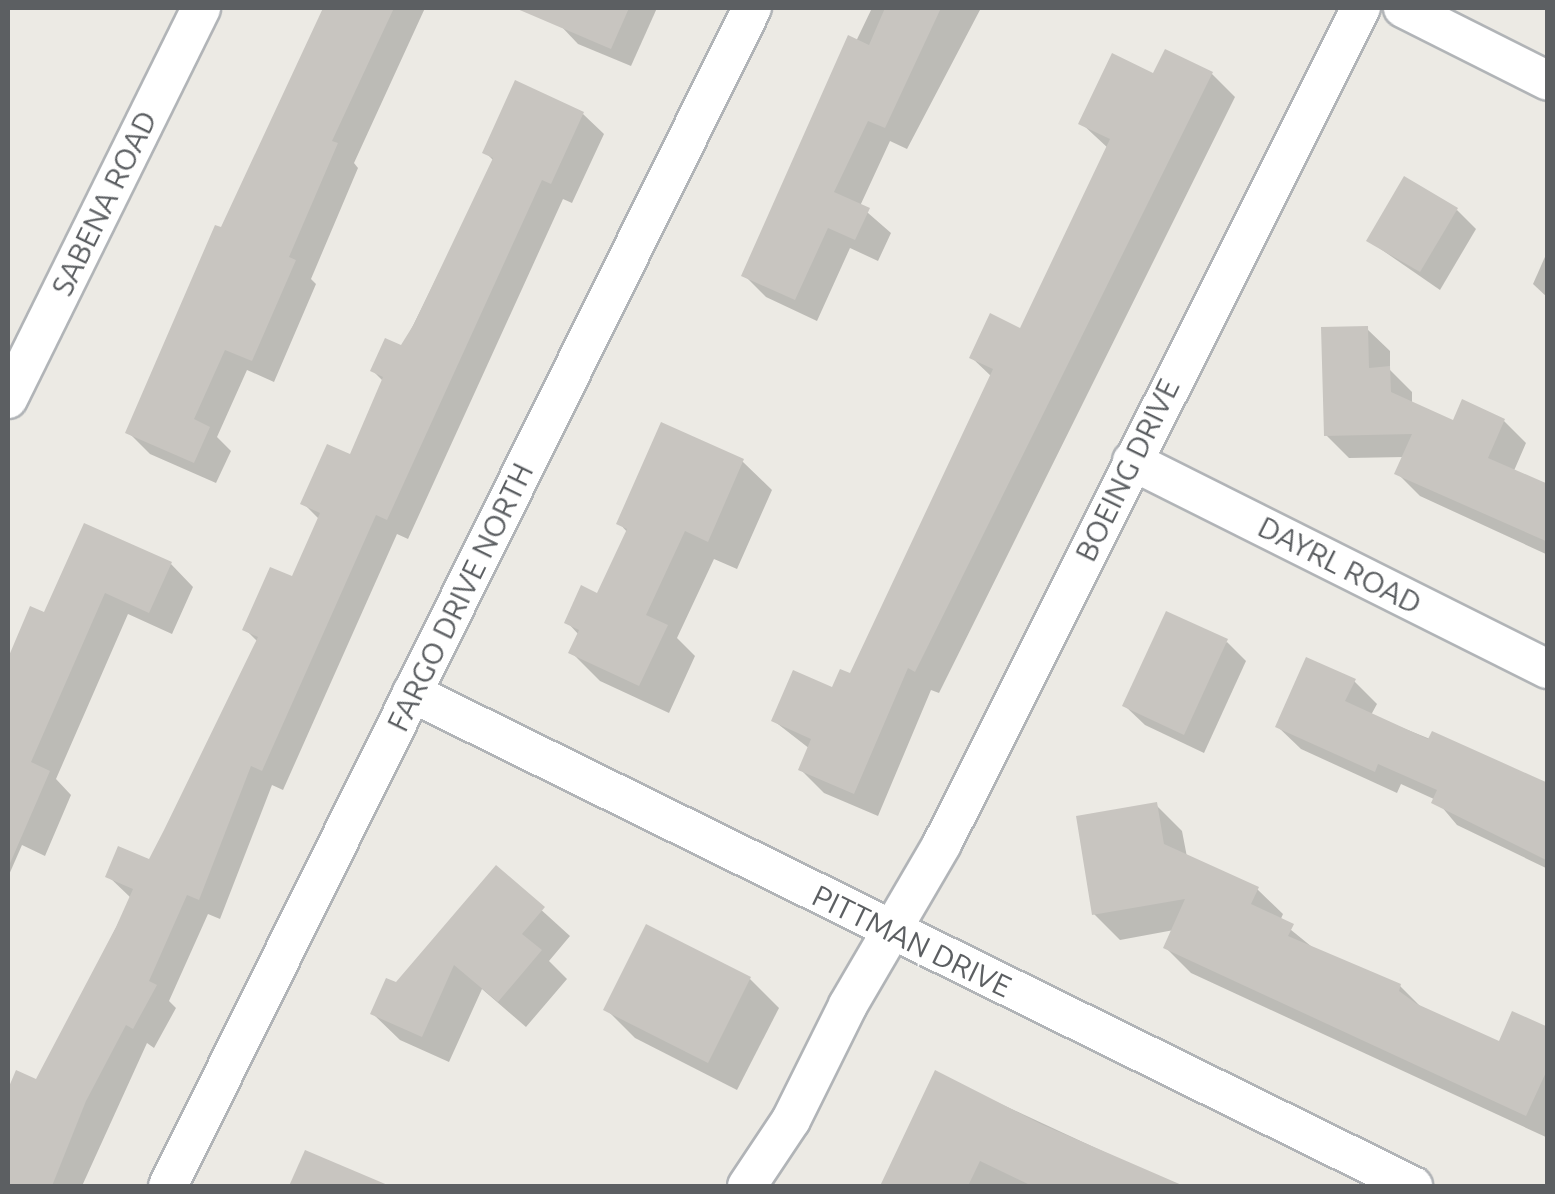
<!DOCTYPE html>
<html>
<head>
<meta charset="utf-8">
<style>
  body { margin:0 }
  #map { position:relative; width:1555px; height:1194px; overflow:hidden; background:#eceae4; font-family:Ubuntu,sans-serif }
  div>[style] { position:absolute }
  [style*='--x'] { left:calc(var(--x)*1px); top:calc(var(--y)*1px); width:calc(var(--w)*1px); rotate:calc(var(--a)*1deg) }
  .shadow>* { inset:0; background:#0003 }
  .building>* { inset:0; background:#c8c5c0 }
  .roads { filter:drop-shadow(2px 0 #b1b4b7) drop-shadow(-2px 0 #b1b4b7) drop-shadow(0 2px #b1b4b7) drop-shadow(0 -2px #b1b4b7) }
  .minor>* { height:38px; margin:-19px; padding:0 19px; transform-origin:19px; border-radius:19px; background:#fff }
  span { translate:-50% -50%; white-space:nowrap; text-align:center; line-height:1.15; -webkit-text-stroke:8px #fff; paint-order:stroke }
  .street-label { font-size:30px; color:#5c5f62 }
  .frame { position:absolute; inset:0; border:10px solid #5c5f62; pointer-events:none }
</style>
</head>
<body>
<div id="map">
  <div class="shadow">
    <i style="clip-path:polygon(326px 8px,425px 8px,354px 163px,358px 168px,311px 279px,316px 284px,274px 382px,247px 370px,217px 437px,231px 451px,216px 483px,150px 454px,128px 432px)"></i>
    <i style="clip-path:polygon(566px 8px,657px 8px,631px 66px,578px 44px,559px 24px)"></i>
    <i style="clip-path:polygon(872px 8px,981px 8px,907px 149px,890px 141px,860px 206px,891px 233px,878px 261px,850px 248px,817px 321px,766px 297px,744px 275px)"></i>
    <i style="clip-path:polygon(1212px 74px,1235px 97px,939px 693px,931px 690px,878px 816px,824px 793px,801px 770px,810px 749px,774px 721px,852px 677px,992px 377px,972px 358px,1021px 331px,1109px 149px,1081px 123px,1154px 76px)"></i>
    <i style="clip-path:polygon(583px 114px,604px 134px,572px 203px,563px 199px,408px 539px,397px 534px,283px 790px,272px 785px,220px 919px,208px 914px,169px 1001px,176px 1008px,154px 1048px,147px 1043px,82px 1186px,8px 1186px,8px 1095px,17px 1073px,38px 1082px,131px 898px,108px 876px,150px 863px,258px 642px,245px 629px,293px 580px,320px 520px,303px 503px,351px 457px,384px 382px,373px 371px,402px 348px,494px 161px,485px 152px)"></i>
    <i style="clip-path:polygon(1457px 210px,1476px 229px,1440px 290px,1369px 241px)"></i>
    <i style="clip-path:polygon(1548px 250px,1548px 298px,1533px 284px)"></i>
    <i style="clip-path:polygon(1367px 329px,1390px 351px,1390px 370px,1412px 392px,1412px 405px,1454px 423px,1504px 421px,1526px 443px,1513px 473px,1548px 489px,1548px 555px,1420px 496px,1397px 473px,1405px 457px,1349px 458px,1326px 435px)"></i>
    <i style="clip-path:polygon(662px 425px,743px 462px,772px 490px,737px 569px,714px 559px,677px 638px,695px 656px,669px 713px,600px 681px,571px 652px,579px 635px,567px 622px,598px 596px,628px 533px,619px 523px)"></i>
    <i style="clip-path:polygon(171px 564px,193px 587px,172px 634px,128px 614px,56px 779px,71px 795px,45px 856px,22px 845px,8px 877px,8px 662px,32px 609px,45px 615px)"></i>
    <i style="clip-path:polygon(1227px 642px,1246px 661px,1204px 753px,1145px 725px,1125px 706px)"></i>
    <i style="clip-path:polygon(1354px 681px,1377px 704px,1371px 715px,1548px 787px,1548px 869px,1457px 825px,1436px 800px,1401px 784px,1397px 793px,1301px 749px,1278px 727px)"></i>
    <i style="clip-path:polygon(1156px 805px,1182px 831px,1187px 857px,1257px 889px,1283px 914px,1280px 921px,1317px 951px,1400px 986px,1423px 1009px,1500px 1044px,1548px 1030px,1548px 1138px,1191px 973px,1166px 948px,1174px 930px,1120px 940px,1094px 914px)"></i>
    <i style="clip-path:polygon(496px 869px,570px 936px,549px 961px,567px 979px,526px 1027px,482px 989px,449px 1062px,400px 1040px,373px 1014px)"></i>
    <i style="clip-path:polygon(750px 979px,779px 1008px,737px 1090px,635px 1038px,606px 1009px)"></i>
    <i style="clip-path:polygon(936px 1074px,1171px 1183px,1174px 1186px,883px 1186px)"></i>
  </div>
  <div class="building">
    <i style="clip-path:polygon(323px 8px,394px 8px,332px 141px,338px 143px,289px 257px,296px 260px,252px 361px,225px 350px,194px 419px,210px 427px,194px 463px,125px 433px,215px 225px,221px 227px)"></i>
    <i style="clip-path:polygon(515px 8px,629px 8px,611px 49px)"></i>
    <i style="clip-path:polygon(885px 8px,941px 8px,885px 128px,868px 121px,834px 192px,870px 208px,855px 240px,828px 228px,795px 300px,741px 276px,848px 35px,869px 45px)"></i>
    <i style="clip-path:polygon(1165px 49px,1213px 72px,915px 672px,908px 668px,854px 794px,798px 770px,811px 739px,771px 721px,793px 670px,832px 687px,840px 669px,850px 673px,993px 369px,969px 358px,990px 313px,1020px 328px,1110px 139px,1078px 124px,1112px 53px,1153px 73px)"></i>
    <i style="clip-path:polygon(515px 80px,584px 112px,551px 184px,542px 180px,387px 520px,376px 515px,262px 771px,251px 766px,199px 900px,187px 895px,149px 981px,157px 985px,133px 1029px,126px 1025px,86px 1101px,52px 1186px,8px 1186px,8px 1089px,16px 1070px,36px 1079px,116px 927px,133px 889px,105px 877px,118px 846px,149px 859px,164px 830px,258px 637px,242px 630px,270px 567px,292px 576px,320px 513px,300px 504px,327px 444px,350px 454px,383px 377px,370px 371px,385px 338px,401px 345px,414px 324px,493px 158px,482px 153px)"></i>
    <i style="clip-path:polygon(1404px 176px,1458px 208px,1420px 272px,1366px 241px)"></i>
    <i style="clip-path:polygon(1368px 326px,1369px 368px,1390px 366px,1391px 392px,1453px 420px,1462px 399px,1505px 419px,1488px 458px,1548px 484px,1548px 542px,1394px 474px,1412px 434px,1324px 436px,1321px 327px)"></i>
    <i style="clip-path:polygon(661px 422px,744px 459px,708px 542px,685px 531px,646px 615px,668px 625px,639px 686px,568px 653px,579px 630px,564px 623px,581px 585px,597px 593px,627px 529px,616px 524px)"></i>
    <i style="clip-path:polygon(84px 523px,172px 562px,149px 613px,105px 593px,31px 762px,50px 771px,8px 868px,8px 658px,30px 606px,44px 612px)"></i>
    <i style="clip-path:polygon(1166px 611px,1228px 639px,1184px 735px,1122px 706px)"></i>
    <i style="clip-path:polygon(1306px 657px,1356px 679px,1345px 701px,1428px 739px,1432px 731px,1548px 783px,1548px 861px,1431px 803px,1437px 790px,1378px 764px,1375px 772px,1275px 727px)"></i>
    <i style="clip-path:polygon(1157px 802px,1164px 844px,1259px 887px,1251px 904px,1294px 924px,1288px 936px,1401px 984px,1399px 991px,1417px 1004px,1499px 1041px,1512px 1011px,1548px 1027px,1548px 1068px,1526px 1116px,1163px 948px,1185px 899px,1092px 915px,1076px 816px)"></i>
    <i style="clip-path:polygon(496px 865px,545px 907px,522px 934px,542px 950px,498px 1002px,454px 965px,422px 1037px,370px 1014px,386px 978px,396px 982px)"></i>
    <i style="clip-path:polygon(646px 924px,751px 977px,708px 1063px,603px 1010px)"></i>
    <i style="clip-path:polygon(935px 1070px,1041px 1124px,1184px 1186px,1032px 1186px,980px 1161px,968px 1186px,880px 1186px)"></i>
    <i style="clip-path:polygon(305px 1150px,390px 1186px,289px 1186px)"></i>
  </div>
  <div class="roads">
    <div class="minor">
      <i style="--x:1403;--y:8;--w:162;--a:26.7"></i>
      <i style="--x:8;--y:399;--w:436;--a:-63.7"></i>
      <i style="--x:1132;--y:461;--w:465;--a:26.6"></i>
      <i style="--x:412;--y:693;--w:1116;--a:26.22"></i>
      <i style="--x:168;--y:1186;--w:1315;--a:-63.63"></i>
      <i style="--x:747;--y:1186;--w:79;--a:-56.3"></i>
      <i style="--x:791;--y:1120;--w:128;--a:-63.6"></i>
      <i style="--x:848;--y:1005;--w:186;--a:-59.7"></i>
      <i style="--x:942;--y:844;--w:935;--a:-63.38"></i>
    </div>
  </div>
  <div class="street-label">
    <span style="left:104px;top:203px;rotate:-64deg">SABENA ROAD</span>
    <span style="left:1127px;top:470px;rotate:-64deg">BOEING DRIVE</span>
    <span style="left:1340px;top:565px;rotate:27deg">DAYRL ROAD</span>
    <span style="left:460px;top:597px;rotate:-64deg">FARGO DRIVE NORTH</span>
    <span style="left:912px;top:941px;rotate:26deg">PITTMAN DRIVE</span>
  </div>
  <div class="frame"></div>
</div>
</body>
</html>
